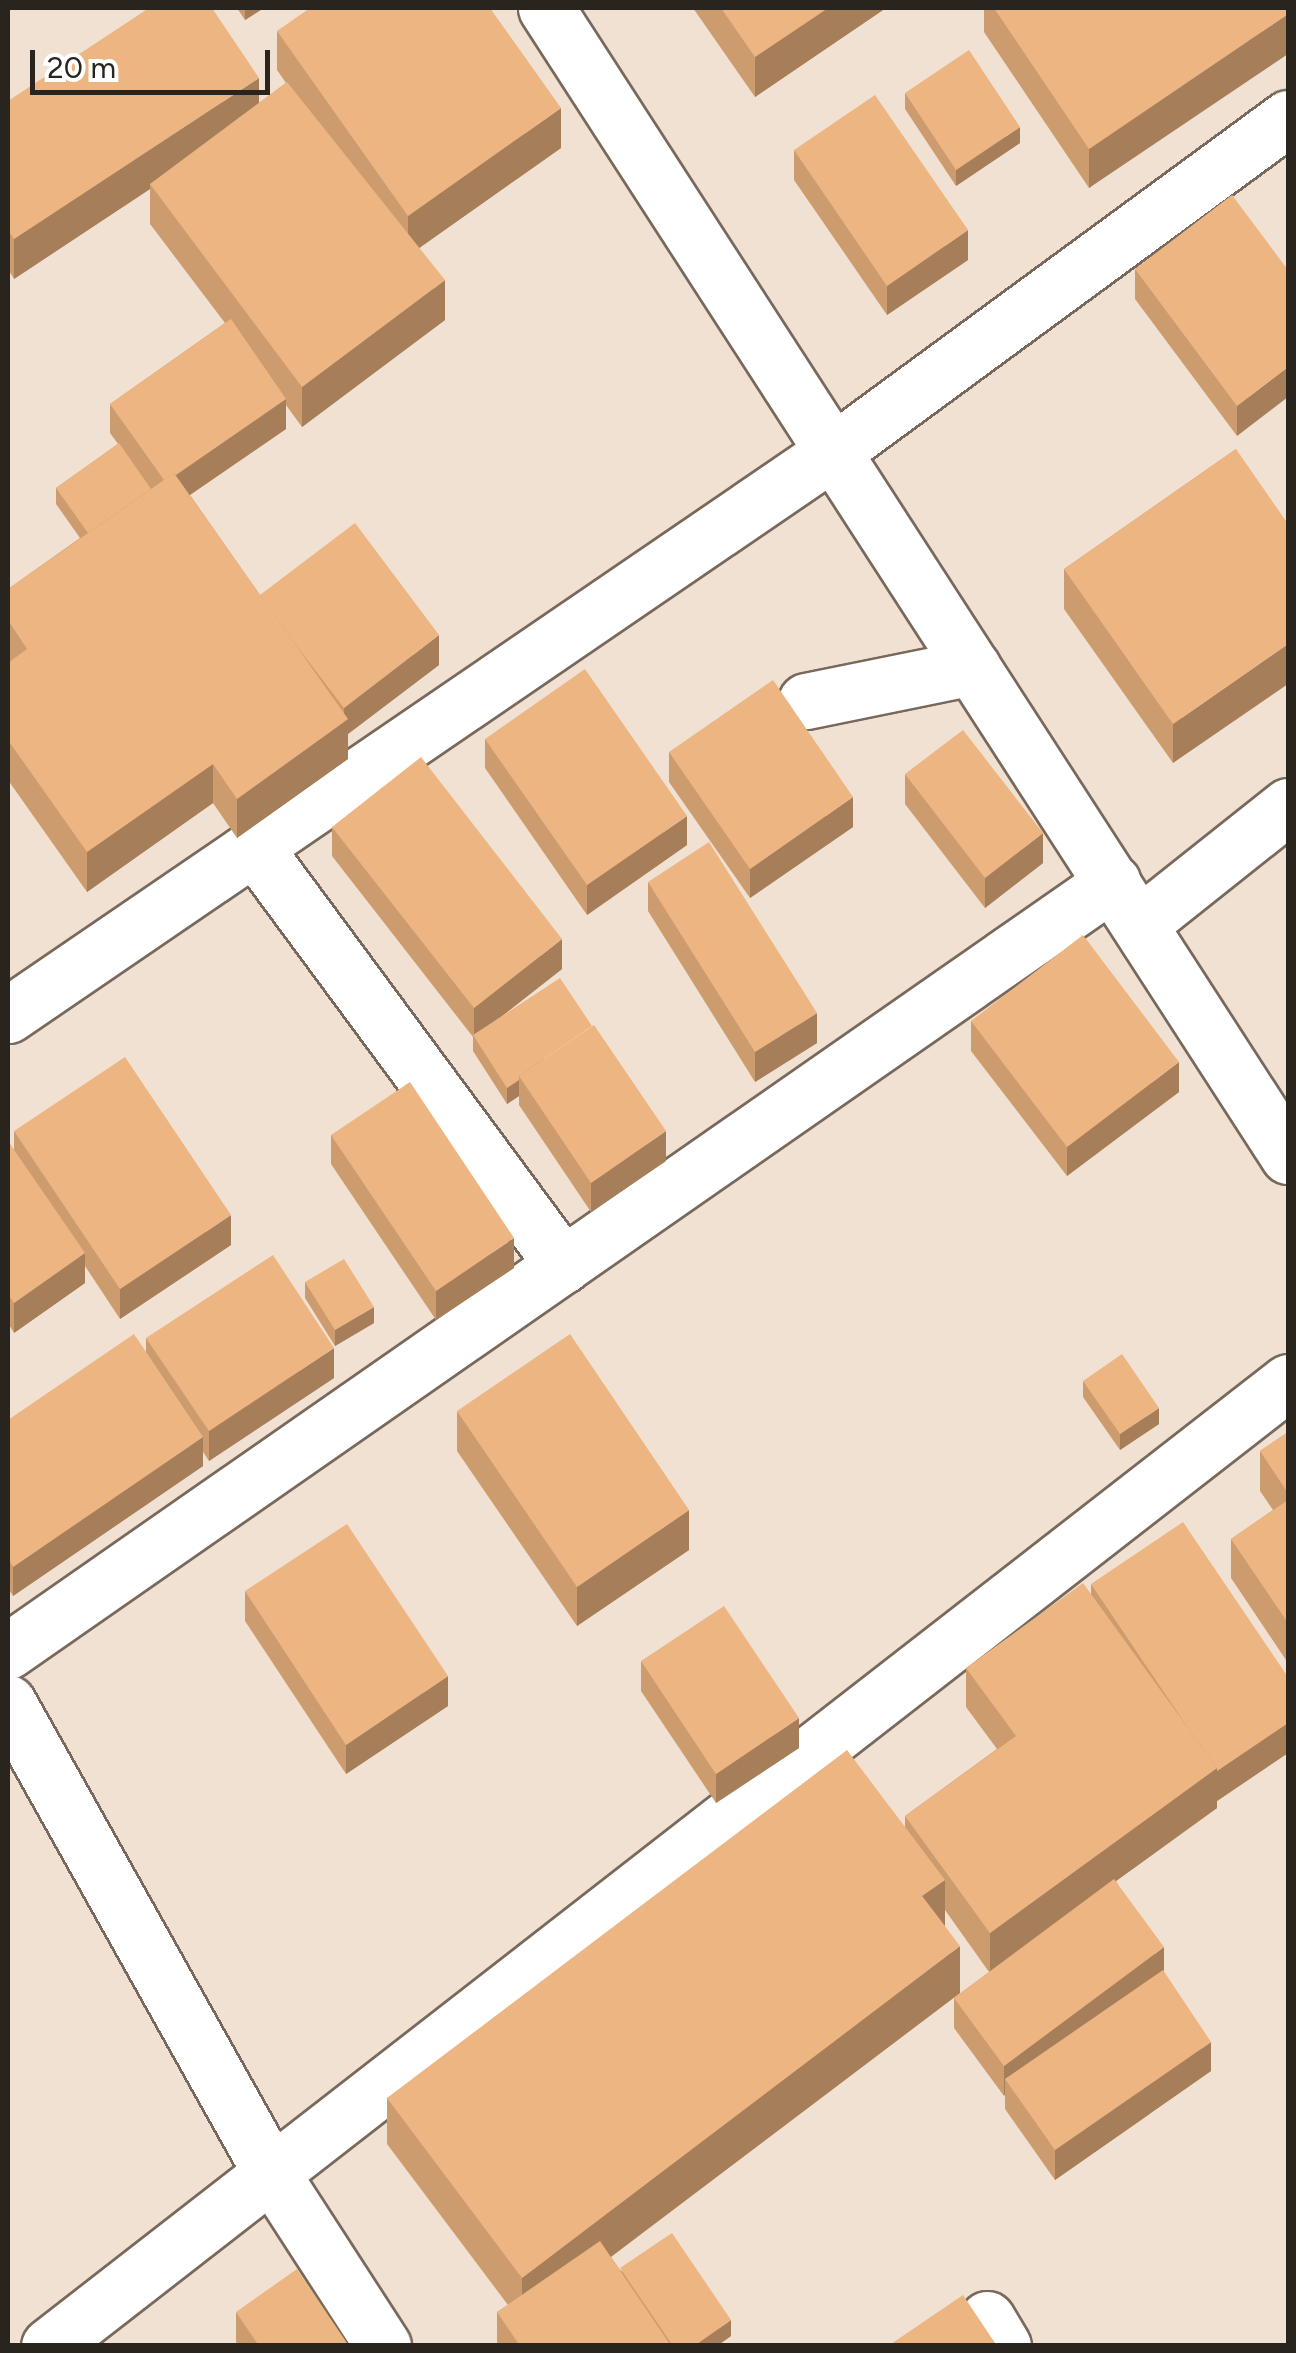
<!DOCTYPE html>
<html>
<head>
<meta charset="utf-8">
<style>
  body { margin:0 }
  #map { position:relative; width:1296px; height:2353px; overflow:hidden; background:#f1e1d2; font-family:Figtree,sans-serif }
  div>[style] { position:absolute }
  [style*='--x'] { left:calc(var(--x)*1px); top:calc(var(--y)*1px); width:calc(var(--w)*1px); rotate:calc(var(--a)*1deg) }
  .roads { filter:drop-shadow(2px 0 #78695c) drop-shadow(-2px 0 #78695c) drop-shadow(0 2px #78695c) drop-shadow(0 -2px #78695c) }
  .street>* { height:55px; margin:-27.5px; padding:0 27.5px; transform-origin:27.5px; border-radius:27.5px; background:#fff }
  .wall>* { inset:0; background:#cc9c6f }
  .shaded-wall>* { inset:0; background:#a67f5a }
  .building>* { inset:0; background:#edb581 }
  span { translate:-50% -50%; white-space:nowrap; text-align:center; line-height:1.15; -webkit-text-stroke:8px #fff; paint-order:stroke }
  .frame { position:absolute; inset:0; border:10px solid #2a241f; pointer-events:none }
  .scale { position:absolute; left:30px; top:50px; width:240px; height:45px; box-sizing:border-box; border:5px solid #2a241f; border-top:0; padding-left:12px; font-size:30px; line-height:35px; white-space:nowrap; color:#2a241f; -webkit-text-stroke:8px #fff; paint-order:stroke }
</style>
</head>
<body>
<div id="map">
  <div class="roads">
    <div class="street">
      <i style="--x:546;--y:8;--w:1367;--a:57.12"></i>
      <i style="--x:806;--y:701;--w:170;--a:-11.5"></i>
      <i style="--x:254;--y:847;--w:520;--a:53.53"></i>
      <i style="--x:1141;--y:923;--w:188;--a:-38.5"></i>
      <i style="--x:8;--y:1015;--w:1000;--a:-34.33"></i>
      <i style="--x:834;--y:451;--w:563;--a:-36.26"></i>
      <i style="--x:8;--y:1651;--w:1346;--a:-34.84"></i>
      <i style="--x:8;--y:1703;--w:536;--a:60.76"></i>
      <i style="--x:270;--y:2171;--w:208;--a:57.1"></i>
      <i style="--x:987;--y:2319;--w:31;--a:59"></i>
      <i style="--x:49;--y:2346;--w:1570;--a:-37.88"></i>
    </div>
  </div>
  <div class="wall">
    <i style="clip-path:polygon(237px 8px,264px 8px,245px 20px)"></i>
    <i style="clip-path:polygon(693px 8px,886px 8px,755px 97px)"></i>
    <i style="clip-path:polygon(984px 8px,1288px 8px,1089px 188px,984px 32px)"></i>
    <i style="clip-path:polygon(277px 31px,561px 148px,419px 248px,445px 320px,302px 427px,286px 405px,286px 429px,190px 495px,260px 595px,439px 665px,348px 734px,348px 759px,237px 838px,213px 803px,87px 892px,8px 780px,8px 663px,9px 662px,8px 660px,8px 589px,80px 538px,56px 504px,56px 488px,118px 444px,110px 433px,110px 404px,225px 323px,150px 224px,150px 189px,14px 279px,8px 269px,8px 101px,259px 103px,286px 83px,277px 70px)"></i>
    <i style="clip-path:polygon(905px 93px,1020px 143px,956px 186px,905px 109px)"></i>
    <i style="clip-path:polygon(794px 150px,968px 260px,887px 315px,794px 180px)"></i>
    <i style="clip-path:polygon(1135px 269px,1288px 270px,1237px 436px,1135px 299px)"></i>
    <i style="clip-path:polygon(1236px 449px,1173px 763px,1064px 609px,1064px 569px)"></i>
    <i style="clip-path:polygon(485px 739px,687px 845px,587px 915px,485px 768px)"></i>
    <i style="clip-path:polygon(669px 752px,853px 827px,750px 898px,669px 782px)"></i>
    <i style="clip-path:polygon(905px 774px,1043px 863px,985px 908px,905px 804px)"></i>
    <i style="clip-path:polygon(332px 827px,562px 969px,497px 1020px,666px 1161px,591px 1212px,519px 1105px,519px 1096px,507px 1104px,473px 1051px,473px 1037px,332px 856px)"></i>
    <i style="clip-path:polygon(648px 882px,817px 1043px,755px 1082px,648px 911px)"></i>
    <i style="clip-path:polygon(971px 1021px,1179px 1092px,1067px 1176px,971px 1051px)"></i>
    <i style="clip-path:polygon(14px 1131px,231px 1245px,120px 1319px,85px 1266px,85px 1283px,14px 1333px,8px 1323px,8px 1141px,14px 1150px)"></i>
    <i style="clip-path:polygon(331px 1135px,514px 1268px,436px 1320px,331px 1164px)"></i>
    <i style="clip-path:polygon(305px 1282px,374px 1323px,335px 1346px,305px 1298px)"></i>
    <i style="clip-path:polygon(146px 1338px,334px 1378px,209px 1461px,203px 1452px,203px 1466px,13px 1596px,8px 1588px,8px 1420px,146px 1353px)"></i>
    <i style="clip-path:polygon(1083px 1381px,1159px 1424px,1120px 1450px,1083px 1397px)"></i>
    <i style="clip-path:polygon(457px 1411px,689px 1550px,577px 1626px,457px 1451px)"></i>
    <i style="clip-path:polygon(1288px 1432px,1288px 1663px,1231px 1578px,1231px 1539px,1273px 1510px,1260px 1491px,1260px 1451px)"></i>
    <i style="clip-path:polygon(1091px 1584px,1288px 1677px,1288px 1753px,1217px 1801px,1217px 1808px,1116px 1881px,1164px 1972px,1211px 2071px,1055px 2180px,1005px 2109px,1005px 2094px,1004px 2096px,954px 2028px,954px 1998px,989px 1972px,945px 1910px,945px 1926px,960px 1993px,611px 2257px,620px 2270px,731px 2336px,717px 2346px,500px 2346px,497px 2342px,497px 2312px,508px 2305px,387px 2144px,387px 2098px,905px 1827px,905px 1816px,997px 1749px,966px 1707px,966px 1668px,1091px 1594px)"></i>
    <i style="clip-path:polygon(245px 1591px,448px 1706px,346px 1774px,245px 1621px)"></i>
    <i style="clip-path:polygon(641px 1661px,799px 1748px,716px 1803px,641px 1691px)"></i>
    <i style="clip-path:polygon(236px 2312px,349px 2346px,239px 2346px,236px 2342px)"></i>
  </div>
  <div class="shaded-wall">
    <i style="clip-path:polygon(245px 8px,264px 8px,245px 20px)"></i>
    <i style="clip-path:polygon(828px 8px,886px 8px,755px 97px,755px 57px)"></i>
    <i style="clip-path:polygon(1288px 14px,1288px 54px,1089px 188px,1089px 149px)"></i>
    <i style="clip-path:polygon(259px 78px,259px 118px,150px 184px,150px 189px,14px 279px,14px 239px)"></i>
    <i style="clip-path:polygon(561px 108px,561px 148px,408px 256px,408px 216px)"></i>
    <i style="clip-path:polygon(1020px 127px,1020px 143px,956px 186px,956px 170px)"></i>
    <i style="clip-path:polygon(968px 230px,968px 260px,887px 315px,887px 286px)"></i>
    <i style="clip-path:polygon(445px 280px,445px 320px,302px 427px,302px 387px)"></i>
    <i style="clip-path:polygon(1288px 367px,1288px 397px,1237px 436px,1237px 406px)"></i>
    <i style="clip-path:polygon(286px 399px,286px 429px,165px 512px,165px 482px)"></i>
    <i style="clip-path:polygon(439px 635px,439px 665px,348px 734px,348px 759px,237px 838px,237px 799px,344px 722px,344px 708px)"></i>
    <i style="clip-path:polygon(1288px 644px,1288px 684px,1173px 763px,1173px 724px)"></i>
    <i style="clip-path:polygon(213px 764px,213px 803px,87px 892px,87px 852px)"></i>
    <i style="clip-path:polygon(853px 797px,853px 827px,750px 898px,750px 869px)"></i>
    <i style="clip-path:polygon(687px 816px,687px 845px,587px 915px,587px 885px)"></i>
    <i style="clip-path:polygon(1043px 833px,1043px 863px,985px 908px,985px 878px)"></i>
    <i style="clip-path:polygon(562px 939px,562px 969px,474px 1038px,474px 1008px)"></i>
    <i style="clip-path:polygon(817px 1013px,817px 1043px,755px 1082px,755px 1052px)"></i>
    <i style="clip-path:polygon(1179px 1062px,1179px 1092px,1067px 1176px,1067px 1147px)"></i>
    <i style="clip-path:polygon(519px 1080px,519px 1096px,507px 1104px,507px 1088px)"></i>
    <i style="clip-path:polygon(666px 1131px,666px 1161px,591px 1212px,591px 1183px)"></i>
    <i style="clip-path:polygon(231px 1215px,231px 1245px,120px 1319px,120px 1289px)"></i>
    <i style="clip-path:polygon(514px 1238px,514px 1268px,436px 1320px,436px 1291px)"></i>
    <i style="clip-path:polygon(85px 1253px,85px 1283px,14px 1333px,14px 1303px)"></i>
    <i style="clip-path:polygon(374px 1307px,374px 1323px,335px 1346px,335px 1330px)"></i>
    <i style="clip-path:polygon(334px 1348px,334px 1378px,209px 1461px,209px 1431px)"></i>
    <i style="clip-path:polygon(1159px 1408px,1159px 1424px,1120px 1450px,1120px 1434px)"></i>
    <i style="clip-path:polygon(203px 1437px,203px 1466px,13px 1596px,13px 1567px)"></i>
    <i style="clip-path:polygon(689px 1510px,689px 1550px,577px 1626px,577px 1587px)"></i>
    <i style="clip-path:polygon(448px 1676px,448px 1706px,346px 1774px,346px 1745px)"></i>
    <i style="clip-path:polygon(799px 1718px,799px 1748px,716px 1803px,716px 1774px)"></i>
    <i style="clip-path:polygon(1288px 1723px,1288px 1753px,1217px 1801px,1217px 1771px)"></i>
    <i style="clip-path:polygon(1217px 1768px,1217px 1808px,990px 1972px,990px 1933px)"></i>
    <i style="clip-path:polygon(945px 1880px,945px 1926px,922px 1896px)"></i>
    <i style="clip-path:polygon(960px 1946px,960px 1993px,522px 2324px,522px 2278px)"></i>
    <i style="clip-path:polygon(1164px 1947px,1164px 1976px,1005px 2079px,1005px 2094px,1004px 2096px,1004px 2066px)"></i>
    <i style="clip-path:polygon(1211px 2042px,1211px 2071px,1055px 2180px,1055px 2150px)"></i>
    <i style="clip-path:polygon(731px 2320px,731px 2336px,717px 2346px,694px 2346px)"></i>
  </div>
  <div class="building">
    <i style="clip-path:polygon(149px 8px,212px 8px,259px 78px,14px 239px,8px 230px,8px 101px)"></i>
    <i style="clip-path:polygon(310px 8px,490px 8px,561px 108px,408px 216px,277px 31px)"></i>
    <i style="clip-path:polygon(721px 8px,828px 8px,755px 57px)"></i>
    <i style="clip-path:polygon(994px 8px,1288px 8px,1288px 14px,1089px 149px)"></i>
    <i style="clip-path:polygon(969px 50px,1020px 127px,956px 170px,905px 93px)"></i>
    <i style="clip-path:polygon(287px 82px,445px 280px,302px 387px,150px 184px)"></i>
    <i style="clip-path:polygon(875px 95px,968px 230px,887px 286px,794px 150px)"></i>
    <i style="clip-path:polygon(1232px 195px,1288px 270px,1288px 367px,1237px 406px,1135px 269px)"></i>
    <i style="clip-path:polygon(231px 319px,286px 399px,176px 475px,174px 473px,164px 480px,110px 404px)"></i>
    <i style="clip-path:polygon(119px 443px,151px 489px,88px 533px,56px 488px)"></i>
    <i style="clip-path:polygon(1236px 449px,1288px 524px,1288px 644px,1173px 724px,1064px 569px)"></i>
    <i style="clip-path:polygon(174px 473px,348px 719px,237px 799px,213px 764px,87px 852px,8px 740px,8px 663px,27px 649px,8px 620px,8px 589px)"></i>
    <i style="clip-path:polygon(355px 523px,439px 635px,344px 708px,295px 644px,260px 595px)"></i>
    <i style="clip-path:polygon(585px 669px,687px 816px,587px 885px,485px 739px)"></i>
    <i style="clip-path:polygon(773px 680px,853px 797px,750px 869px,669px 752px)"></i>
    <i style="clip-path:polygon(963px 730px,1043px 833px,985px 878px,905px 774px)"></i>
    <i style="clip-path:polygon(421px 757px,562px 939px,474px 1008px,332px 827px)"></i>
    <i style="clip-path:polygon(709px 842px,817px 1013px,755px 1052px,648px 882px)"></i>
    <i style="clip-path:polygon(1083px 935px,1179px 1062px,1067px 1147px,971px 1021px)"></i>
    <i style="clip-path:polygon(560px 978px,592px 1026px,519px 1076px,519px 1080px,507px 1088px,473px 1035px)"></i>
    <i style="clip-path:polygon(594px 1025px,666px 1131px,591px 1183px,519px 1076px)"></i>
    <i style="clip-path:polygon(125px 1057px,231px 1215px,120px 1289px,14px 1131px)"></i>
    <i style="clip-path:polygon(410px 1082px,514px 1238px,436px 1291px,331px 1135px)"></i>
    <i style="clip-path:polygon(8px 1141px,85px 1253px,14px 1303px,8px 1294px)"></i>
    <i style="clip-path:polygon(273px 1255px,334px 1348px,209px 1431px,146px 1338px)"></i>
    <i style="clip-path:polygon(344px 1259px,374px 1307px,335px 1330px,305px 1282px)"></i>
    <i style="clip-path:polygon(134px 1334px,203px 1437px,13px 1567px,8px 1558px,8px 1420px)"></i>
    <i style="clip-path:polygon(570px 1334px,689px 1510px,577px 1587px,457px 1411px)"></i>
    <i style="clip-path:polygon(1122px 1354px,1159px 1408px,1120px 1434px,1083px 1381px)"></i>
    <i style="clip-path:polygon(1288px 1432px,1288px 1493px,1260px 1451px)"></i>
    <i style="clip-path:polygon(1288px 1500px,1288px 1623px,1231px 1539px)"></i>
    <i style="clip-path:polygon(1183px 1522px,1288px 1677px,1288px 1723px,1217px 1771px,1217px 1768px,1188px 1728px,1091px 1584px)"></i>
    <i style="clip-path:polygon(347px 1524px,448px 1676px,346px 1745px,245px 1591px)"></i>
    <i style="clip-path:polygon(1083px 1583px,1217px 1768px,990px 1933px,905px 1816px,1016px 1736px,966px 1668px)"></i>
    <i style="clip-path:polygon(724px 1606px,799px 1718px,716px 1774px,641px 1661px)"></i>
    <i style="clip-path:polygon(847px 1750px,945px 1880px,922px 1896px,960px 1946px,522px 2278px,387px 2098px)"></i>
    <i style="clip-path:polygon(1114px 1879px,1164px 1947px,1004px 2066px,954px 1998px)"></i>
    <i style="clip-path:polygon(1163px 1970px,1211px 2042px,1055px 2150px,1005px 2079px)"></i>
    <i style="clip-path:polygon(672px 2233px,731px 2320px,694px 2346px,673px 2346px,620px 2268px)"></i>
    <i style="clip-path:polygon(600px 2241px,669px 2343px,666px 2346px,520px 2346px,497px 2312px)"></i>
    <i style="clip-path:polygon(297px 2269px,349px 2346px,259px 2346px,236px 2312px)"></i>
    <i style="clip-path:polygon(963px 2295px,997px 2346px,888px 2346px)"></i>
  </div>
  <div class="frame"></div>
  <div class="scale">20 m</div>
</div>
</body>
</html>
